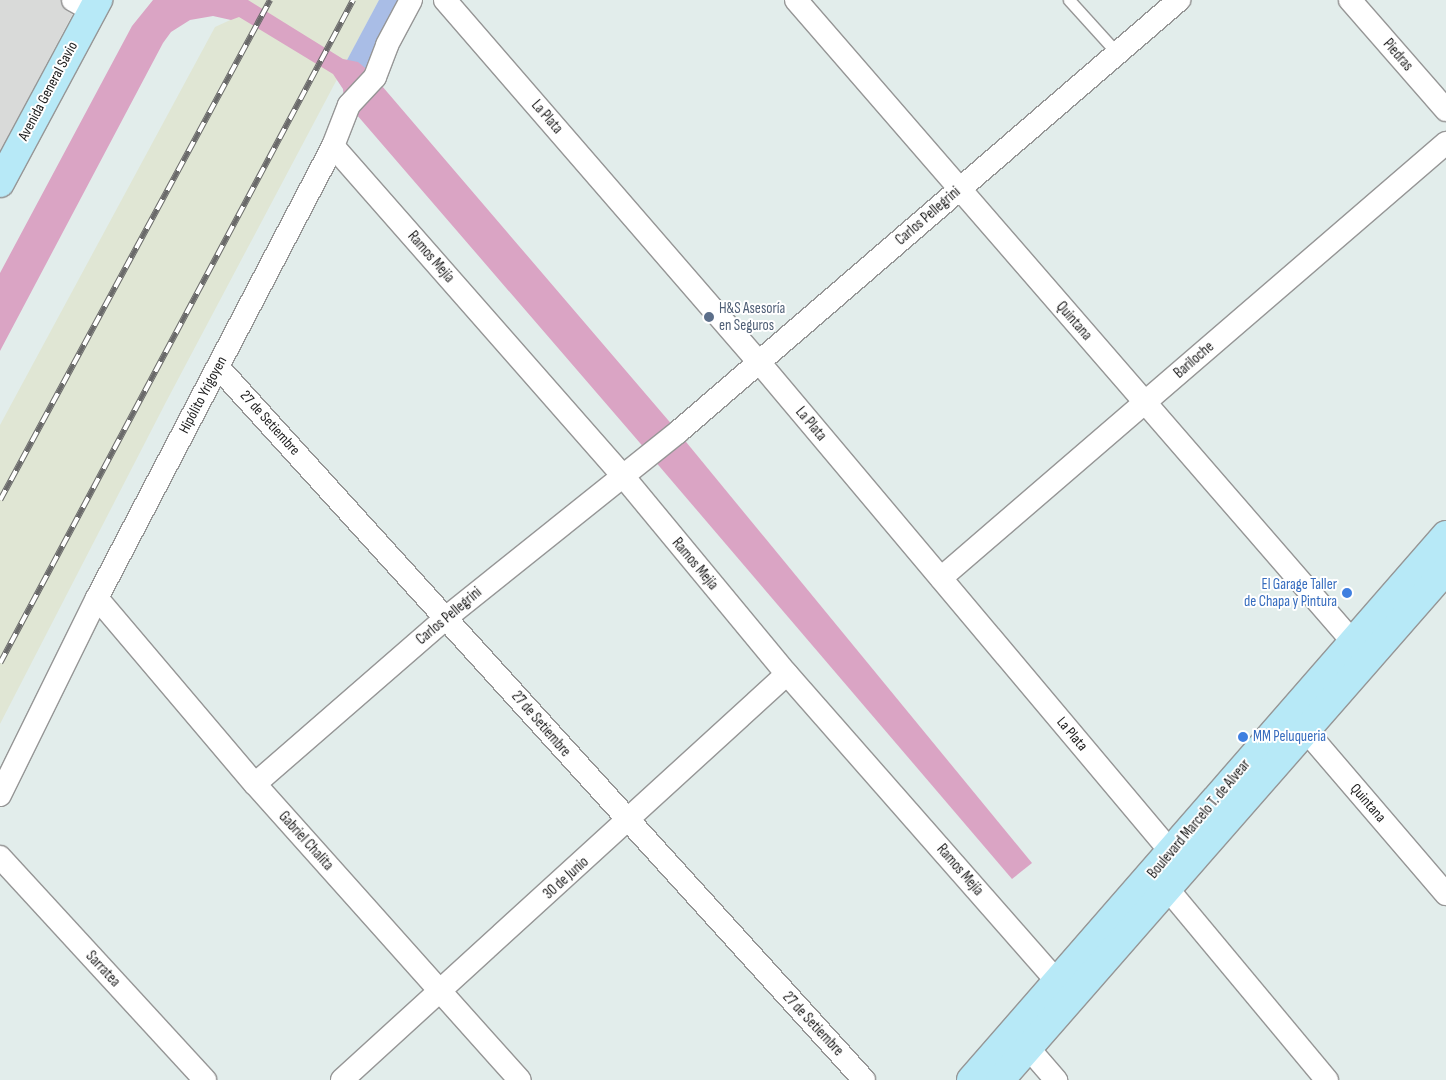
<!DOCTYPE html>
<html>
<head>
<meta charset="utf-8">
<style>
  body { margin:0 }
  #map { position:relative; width:1446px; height:1080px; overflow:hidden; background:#e2edeb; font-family:"Sofia Sans Condensed",sans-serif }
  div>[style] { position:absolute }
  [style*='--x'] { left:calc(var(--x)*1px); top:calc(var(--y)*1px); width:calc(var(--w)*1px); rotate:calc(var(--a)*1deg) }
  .residential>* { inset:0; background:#d9dad9 }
  .industrial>* { inset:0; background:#e0e6d4 }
  .grass>* { inset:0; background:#a9bde6 }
  .water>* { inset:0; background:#daa4c4 }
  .roads { filter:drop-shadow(1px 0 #969696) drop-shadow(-1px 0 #969696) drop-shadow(0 1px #969696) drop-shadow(0 -1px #969696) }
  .service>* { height:11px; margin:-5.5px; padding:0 5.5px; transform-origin:5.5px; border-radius:5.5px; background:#fff }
  .minor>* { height:22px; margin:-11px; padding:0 11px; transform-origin:11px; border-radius:11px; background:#fff }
  .secondary>* { height:28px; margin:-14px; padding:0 14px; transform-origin:14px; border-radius:14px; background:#b7e9f7 }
  .rail>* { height:5.5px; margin-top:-2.75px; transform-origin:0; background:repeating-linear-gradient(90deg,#fff 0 11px,#6a6a6a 0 22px); box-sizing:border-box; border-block:1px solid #6a6a6a }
  .dots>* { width:14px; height:14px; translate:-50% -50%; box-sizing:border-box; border:2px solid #fff; border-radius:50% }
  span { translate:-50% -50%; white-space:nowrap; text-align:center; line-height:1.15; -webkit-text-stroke:4px #fff; paint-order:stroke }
  .street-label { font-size:15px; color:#1c1c1c }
  .service-label { font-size:15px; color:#4e5e75 }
  .left { translate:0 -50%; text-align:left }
  .shop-label { font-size:15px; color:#366cbe }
  .right { translate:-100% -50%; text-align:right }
</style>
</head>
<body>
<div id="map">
  <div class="residential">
    <i style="clip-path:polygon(0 0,80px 0,0 152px)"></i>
  </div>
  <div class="industrial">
    <i style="clip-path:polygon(248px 0,379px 0,166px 402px,0 724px,0 425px,215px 27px,239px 16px)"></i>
  </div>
  <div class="grass">
    <i style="clip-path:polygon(379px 0,401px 0,370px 72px,347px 60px)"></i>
  </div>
  <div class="water">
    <i style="clip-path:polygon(153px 0,248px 0,343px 59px,358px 62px,370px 72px,674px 427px,646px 450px,344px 100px,343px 89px,333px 74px,239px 17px,231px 20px,213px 16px,190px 20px,171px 32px,163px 43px,0 351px,0 273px,132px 26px)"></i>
    <i style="clip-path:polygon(682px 437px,1032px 863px,1012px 879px,654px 460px)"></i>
  </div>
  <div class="roads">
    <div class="service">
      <i style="--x:1069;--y:0;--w:72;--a:47.8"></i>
    </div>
    <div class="minor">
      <i style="--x:73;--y:0;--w:21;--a:29"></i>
      <i style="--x:445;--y:0;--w:479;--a:49.1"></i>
      <i style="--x:759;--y:362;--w:642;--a:49.93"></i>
      <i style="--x:796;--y:0;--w:849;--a:49.06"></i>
      <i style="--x:1350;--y:0;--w:146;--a:48.9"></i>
      <i style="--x:333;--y:146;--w:439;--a:48.7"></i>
      <i style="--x:623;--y:476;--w:257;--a:50.4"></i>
      <i style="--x:787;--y:674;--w:409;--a:48.7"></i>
      <i style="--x:218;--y:367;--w:962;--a:47.82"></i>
      <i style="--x:941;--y:578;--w:667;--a:-40.74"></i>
      <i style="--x:97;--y:598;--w:244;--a:49.7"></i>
      <i style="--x:255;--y:784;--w:397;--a:48.2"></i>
      <i style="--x:1295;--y:718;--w:232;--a:49.4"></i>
      <i style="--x:255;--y:784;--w:254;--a:-41"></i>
      <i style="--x:447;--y:617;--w:296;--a:-38.7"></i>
      <i style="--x:678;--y:432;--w:662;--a:-40.77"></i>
      <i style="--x:0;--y:795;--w:220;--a:-63.8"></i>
      <i style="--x:97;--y:598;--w:510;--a:-62.43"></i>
      <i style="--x:333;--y:146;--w:44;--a:-68.7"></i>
      <i style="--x:349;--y:105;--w:38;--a:-47"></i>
      <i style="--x:375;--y:77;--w:34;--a:-69"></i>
      <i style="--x:387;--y:45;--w:51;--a:-61.9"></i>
      <i style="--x:0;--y:857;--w:303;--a:47.4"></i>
      <i style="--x:1156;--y:875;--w:267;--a:50.2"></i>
      <i style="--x:1017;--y:1035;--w:60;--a:49.1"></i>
      <i style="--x:342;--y:1080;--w:602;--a:-42.38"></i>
    </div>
    <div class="secondary">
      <i style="--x:0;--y:183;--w:208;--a:-61.8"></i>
      <i style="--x:971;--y:1080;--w:723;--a:-48.93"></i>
      <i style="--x:1000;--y:1080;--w:678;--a:-48.83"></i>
    </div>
  </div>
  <div class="rail">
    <i style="--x:0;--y:500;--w:568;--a:-61.63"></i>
    <i style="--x:0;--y:663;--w:751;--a:-61.97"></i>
  </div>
  <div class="dots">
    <i style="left:709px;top:317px;background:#5c6f8a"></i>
    <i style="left:1347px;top:593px;background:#3f7fe0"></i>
    <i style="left:1243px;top:737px;background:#3f7fe0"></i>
  </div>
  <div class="street-label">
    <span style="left:1398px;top:55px;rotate:49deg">Piedras</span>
    <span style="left:48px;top:91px;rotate:-62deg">Avenida General Savio</span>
    <span style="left:547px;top:117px;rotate:49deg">La Plata</span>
    <span style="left:928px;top:216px;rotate:-41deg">Carlos Pellegrini</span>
    <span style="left:431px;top:257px;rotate:49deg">Ramos Mejía</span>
    <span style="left:1074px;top:321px;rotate:49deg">Quintana</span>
    <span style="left:1194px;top:360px;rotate:-41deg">Bariloche</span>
    <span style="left:203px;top:395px;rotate:-62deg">Hipólito Yrigoyen</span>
    <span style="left:270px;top:423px;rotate:48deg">27 de Setiembre</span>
    <span style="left:811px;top:424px;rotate:50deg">La Plata</span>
    <span style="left:695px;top:564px;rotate:50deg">Ramos Mejía</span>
    <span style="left:449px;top:616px;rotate:-40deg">Carlos Pellegrini</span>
    <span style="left:541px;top:724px;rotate:49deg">27 de Setiembre</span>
    <span style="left:1072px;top:734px;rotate:50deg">La Plata</span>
    <span style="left:1368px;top:803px;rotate:49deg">Quintana</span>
    <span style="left:1199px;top:819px;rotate:-50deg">Boulevard Marcelo T. de Alvear</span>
    <span style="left:306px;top:841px;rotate:48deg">Gabriel Chalita</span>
    <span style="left:960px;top:870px;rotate:49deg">Ramos Mejía</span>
    <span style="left:566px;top:878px;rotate:-42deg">30 de Junio</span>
    <span style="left:103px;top:969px;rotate:47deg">Sarratea</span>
    <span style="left:813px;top:1024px;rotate:47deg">27 de Setiembre</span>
  </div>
  <div class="service-label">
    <span class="left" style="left:719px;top:317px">H&amp;S Asesoría<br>en Seguros</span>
  </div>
  <div class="shop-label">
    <span class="right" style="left:1337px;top:593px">El Garage Taller<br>de Chapa y Pintura</span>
    <span class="left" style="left:1253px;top:737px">MM Peluqueria</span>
  </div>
</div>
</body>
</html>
